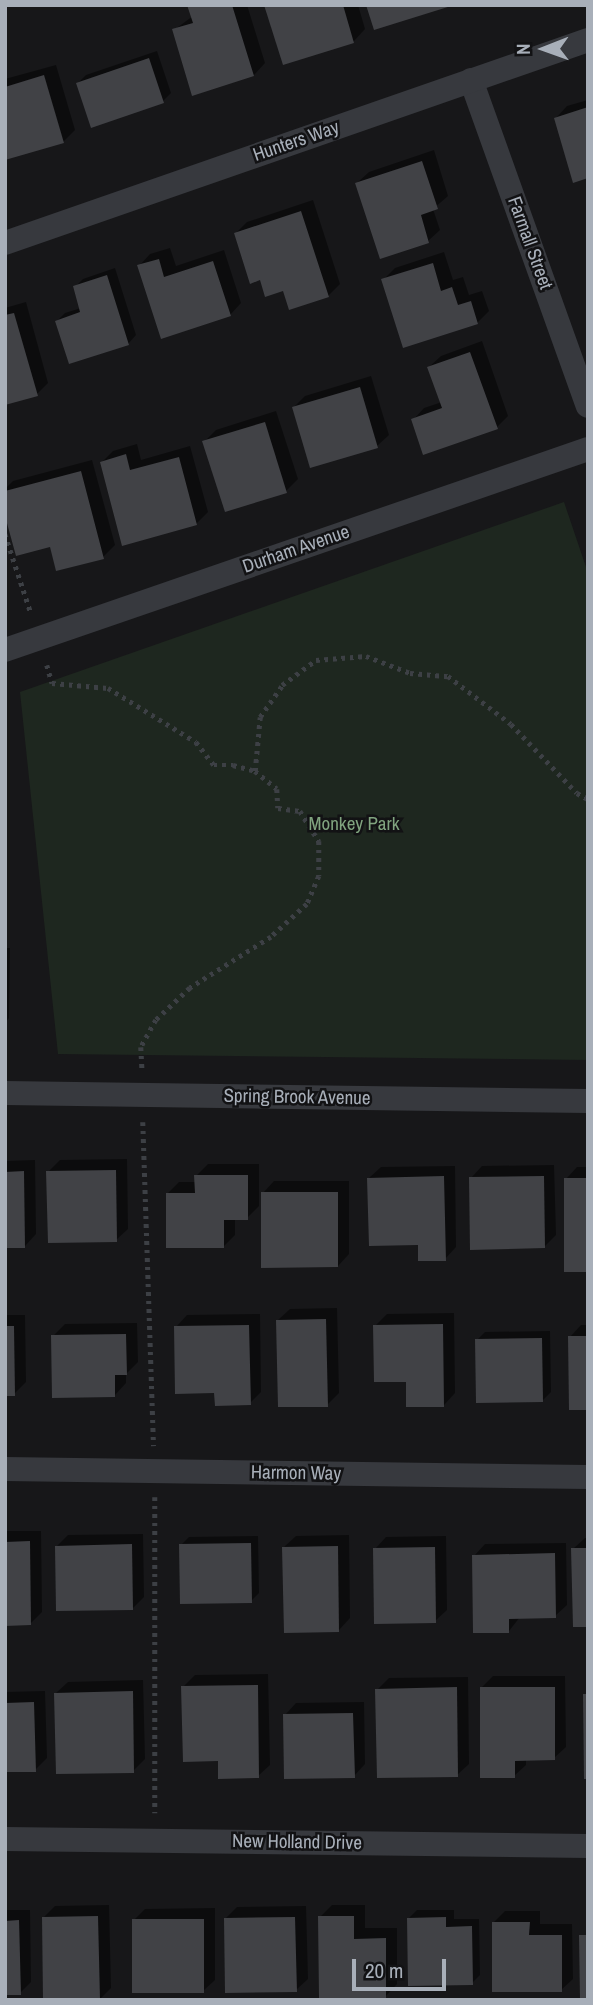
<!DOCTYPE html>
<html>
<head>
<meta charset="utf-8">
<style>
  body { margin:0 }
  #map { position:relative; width:593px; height:2005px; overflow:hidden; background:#171719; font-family:"Archivo Narrow",sans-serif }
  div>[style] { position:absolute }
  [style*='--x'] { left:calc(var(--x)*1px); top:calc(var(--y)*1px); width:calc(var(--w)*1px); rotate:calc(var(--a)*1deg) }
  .green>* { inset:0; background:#1e271f }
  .shadow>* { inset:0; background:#0007 }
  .building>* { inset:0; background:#414246 }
  .path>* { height:4.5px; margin-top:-2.25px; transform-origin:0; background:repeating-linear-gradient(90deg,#3d4045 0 3.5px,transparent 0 8.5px) }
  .minor>* { height:24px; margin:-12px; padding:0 12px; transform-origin:12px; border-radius:12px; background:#37393e }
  span { translate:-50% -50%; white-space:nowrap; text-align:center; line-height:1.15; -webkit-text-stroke:5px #121214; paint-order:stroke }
  .street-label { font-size:19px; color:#a8afb9 }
  .park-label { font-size:19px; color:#80a47f }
  .frame { position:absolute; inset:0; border:7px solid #a8afb9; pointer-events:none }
  .north { position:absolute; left:509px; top:14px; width:70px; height:70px; -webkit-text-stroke:5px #121214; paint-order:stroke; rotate:269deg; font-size:19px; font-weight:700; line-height:28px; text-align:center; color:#a8afb9 }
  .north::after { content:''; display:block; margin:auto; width:24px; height:32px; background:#a8afb9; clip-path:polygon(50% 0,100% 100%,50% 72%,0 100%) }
  .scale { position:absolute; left:352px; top:1959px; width:94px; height:32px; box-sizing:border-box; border:4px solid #a8afb9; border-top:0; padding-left:9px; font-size:21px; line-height:24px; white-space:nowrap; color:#a8afb9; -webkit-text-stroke:5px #121214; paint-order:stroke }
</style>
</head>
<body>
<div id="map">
  <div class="green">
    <i style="clip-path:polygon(564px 502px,588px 573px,588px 1060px,58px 1054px,20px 692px)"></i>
  </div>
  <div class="shadow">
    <i style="clip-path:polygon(190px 5px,247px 5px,265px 63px,254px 75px,174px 30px,193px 16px)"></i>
    <i style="clip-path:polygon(266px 5px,358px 5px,365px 29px,354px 41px,284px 63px)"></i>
    <i style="clip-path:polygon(157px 51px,171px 93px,163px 101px,78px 83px,86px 75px)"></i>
    <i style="clip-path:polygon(56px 65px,75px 130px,63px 142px,5px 158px,5px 79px)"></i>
    <i style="clip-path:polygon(588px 100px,588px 176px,556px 118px,567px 106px)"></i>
    <i style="clip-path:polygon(434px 150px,448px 196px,433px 209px,440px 230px,428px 241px,357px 183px,369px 172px)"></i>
    <i style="clip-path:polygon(313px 200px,340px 284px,328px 296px,284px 289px,261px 278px,236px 233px,247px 222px)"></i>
    <i style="clip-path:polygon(170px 248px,176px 266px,224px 250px,241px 303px,230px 315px,139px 266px,150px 254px)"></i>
    <i style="clip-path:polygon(444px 252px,453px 280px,463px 277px,469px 295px,482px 291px,489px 311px,477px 323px,383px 280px,395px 268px)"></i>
    <i style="clip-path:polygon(115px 268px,136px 335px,128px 344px,57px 321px,65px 313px,81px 308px,75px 287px,83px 279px)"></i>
    <i style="clip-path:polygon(26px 302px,48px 383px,37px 394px,5px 403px,5px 308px)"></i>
    <i style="clip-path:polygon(482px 341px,508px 416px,497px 427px,413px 420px,424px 408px,442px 402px,429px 367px,441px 356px)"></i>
    <i style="clip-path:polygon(371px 376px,389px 435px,377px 446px,293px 408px,305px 396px)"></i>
    <i style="clip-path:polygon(276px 411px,298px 479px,286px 491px,204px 442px,216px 430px)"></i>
    <i style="clip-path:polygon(137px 444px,141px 460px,190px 446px,208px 512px,196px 524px,102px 462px,113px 451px)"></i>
    <i style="clip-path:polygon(92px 460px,115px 545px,103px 557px,51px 545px,5px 509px,5px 489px,13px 481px)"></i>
    <i style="clip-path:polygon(5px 948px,10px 948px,9px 1018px,5px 1023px)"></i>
    <i style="clip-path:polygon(127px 1159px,128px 1229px,116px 1240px,48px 1172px,60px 1160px)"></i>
    <i style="clip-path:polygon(35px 1160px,36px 1234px,25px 1246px,5px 1246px,5px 1161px)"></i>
    <i style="clip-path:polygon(208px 1164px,259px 1164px,259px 1206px,247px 1218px,235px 1218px,235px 1235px,224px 1246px,168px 1193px,179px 1182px,196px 1182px,196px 1176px)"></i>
    <i style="clip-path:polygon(554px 1165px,556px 1235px,544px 1247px,471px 1178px,482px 1166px)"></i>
    <i style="clip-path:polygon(455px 1166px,456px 1247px,445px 1259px,419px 1244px,369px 1178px,381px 1167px)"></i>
    <i style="clip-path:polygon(577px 1167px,588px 1167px,588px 1270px,566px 1179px)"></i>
    <i style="clip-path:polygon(274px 1181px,349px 1181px,349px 1254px,338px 1266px,263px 1193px)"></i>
    <i style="clip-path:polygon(337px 1308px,339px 1393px,327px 1405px,278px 1320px,290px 1309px)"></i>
    <i style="clip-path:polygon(454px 1313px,455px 1393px,444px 1405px,408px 1380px,375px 1326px,387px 1314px)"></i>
    <i style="clip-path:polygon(260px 1314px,261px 1392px,250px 1403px,216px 1391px,176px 1327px,187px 1315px)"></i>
    <i style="clip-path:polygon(5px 1315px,25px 1315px,26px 1382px,14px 1394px,5px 1394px)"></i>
    <i style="clip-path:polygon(137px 1323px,138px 1362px,126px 1374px,126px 1383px,115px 1395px,53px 1336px,65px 1324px)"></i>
    <i style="clip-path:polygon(581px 1325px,588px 1325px,588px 1408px,570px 1337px)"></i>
    <i style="clip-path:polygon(550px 1331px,551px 1392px,543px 1400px,477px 1340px,485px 1332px)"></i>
    <i style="clip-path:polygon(5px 1531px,41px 1531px,42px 1612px,30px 1624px,5px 1624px)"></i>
    <i style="clip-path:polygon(143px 1534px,144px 1597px,133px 1608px,57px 1546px,68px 1535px)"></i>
    <i style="clip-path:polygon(349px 1535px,350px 1618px,339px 1630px,284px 1547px,296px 1536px)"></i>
    <i style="clip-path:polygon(258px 1536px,259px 1593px,251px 1601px,181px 1545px,189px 1537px)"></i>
    <i style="clip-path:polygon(446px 1536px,447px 1610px,435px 1621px,375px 1549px,386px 1537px)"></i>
    <i style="clip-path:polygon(585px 1538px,588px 1538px,588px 1625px,573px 1549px)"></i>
    <i style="clip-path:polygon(566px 1543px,567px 1605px,555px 1616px,520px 1617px,509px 1631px,474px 1556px,485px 1544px)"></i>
    <i style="clip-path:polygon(268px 1674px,270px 1765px,258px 1776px,219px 1760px,183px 1687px,195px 1675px)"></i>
    <i style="clip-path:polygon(493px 1676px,565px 1676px,566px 1747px,554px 1758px,526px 1759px,526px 1765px,514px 1776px,481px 1688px)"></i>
    <i style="clip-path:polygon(468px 1677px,469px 1764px,457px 1775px,377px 1690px,389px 1678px)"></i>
    <i style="clip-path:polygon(143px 1680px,145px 1759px,133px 1771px,56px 1693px,68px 1682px)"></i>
    <i style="clip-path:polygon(45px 1691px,47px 1758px,35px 1770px,5px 1771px,5px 1692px)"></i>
    <i style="clip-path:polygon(364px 1702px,365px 1764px,354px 1776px,285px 1715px,296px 1703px)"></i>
    <i style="clip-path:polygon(109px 1905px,111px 1988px,99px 2000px,43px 1918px,55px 1906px)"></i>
    <i style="clip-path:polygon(332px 1905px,365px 1905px,365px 1928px,397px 1928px,397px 1984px,386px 1996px,320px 1917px)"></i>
    <i style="clip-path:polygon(306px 1906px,308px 1979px,296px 1990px,225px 1919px,237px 1907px)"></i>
    <i style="clip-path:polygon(215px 1908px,215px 1980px,203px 1991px,134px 1920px,145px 1909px)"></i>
    <i style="clip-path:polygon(5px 1910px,30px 1910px,31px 1982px,20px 1993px,5px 1993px)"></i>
    <i style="clip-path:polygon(417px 1910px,454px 1910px,454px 1919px,479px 1919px,480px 1975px,472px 1983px,409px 1918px)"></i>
    <i style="clip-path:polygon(505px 1911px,540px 1911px,540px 1924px,572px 1924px,573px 1979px,561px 1990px,494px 1922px)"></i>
  </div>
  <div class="building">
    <i style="clip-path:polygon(187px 5px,232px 5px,254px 76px,192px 96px,172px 29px,193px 23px)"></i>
    <i style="clip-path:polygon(264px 5px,343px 5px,354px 43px,283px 65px)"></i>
    <i style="clip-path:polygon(366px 5px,451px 5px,451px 6px,374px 30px)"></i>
    <i style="clip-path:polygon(149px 58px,164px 103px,91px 128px,76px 83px)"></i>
    <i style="clip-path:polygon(44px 75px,64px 143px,5px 160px,5px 87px)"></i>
    <i style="clip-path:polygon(588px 107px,588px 178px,573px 183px,554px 118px)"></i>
    <i style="clip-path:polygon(422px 161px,438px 209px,421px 215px,429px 243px,380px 259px,355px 183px)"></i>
    <i style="clip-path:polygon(301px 211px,329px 297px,289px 310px,283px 291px,265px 297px,260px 280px,250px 284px,234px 233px)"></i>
    <i style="clip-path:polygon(159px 259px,164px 277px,213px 261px,231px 316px,161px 339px,137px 265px)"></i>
    <i style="clip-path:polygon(433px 263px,441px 291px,452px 287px,458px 305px,471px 301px,478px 324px,403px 348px,381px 279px)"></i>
    <i style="clip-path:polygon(107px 275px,129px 345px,69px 364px,55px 321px,80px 312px,73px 286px)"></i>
    <i style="clip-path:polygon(14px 313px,38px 396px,5px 405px,5px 315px)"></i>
    <i style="clip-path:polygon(470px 352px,498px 429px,423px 455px,411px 419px,442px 408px,427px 367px)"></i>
    <i style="clip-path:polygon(360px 387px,378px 448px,310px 468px,292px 407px)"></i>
    <i style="clip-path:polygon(265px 422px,287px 493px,225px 512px,202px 441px)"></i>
    <i style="clip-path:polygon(126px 454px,130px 470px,179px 457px,197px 525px,122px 546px,100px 462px)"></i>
    <i style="clip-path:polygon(81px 471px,104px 559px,56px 571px,50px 547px,16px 556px,5px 516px,5px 491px)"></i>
    <i style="clip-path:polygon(116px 1170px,117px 1242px,48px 1243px,46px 1171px)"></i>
    <i style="clip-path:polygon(24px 1171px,25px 1248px,5px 1248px,5px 1172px)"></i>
    <i style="clip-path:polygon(194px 1175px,248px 1175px,248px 1220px,224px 1220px,224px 1248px,166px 1248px,166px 1193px,195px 1193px)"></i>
    <i style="clip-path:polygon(444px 1176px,446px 1261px,418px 1261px,418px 1245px,369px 1246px,367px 1178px)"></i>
    <i style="clip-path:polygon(544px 1176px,545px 1248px,470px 1250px,469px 1177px)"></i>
    <i style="clip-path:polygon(564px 1178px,588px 1178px,588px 1272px,564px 1272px)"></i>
    <i style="clip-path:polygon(261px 1192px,338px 1192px,338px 1267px,261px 1268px)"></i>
    <i style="clip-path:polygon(326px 1319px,328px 1407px,278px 1407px,276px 1320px)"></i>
    <i style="clip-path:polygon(443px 1324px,444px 1407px,406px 1407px,406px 1382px,374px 1382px,373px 1325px)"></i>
    <i style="clip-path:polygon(249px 1325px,251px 1405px,215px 1406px,214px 1393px,175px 1394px,174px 1326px)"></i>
    <i style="clip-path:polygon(5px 1326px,14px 1326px,15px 1396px,5px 1396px)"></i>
    <i style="clip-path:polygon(126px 1334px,127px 1375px,115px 1375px,115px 1397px,52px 1398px,51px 1335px)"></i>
    <i style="clip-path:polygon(568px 1336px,588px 1336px,588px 1410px,569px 1410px)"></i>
    <i style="clip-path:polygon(542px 1338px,543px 1402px,476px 1403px,475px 1339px)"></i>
    <i style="clip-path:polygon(30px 1541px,31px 1625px,5px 1626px,5px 1542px)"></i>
    <i style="clip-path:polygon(251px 1543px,252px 1603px,180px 1604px,179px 1544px)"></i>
    <i style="clip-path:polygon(132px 1544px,133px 1610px,56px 1611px,55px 1546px)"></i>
    <i style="clip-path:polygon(338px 1546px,339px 1632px,284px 1633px,282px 1547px)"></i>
    <i style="clip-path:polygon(435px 1547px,436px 1623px,374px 1624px,373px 1548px)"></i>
    <i style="clip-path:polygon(571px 1548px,588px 1548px,588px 1627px,573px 1627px)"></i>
    <i style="clip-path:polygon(555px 1553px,556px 1618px,509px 1619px,509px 1633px,473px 1633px,472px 1555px)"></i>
    <i style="clip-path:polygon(258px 1685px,259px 1778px,218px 1779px,218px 1761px,183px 1762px,181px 1686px)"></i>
    <i style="clip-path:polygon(457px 1687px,458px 1777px,377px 1778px,375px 1689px)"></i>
    <i style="clip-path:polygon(480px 1687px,555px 1687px,555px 1760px,515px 1761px,515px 1778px,480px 1778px)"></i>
    <i style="clip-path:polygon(133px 1691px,134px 1773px,56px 1774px,54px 1693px)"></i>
    <i style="clip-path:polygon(583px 1694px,588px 1694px,588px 1779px,584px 1779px)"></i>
    <i style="clip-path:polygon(34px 1702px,36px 1772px,5px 1772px,5px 1703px)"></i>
    <i style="clip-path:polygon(353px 1713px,355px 1778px,284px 1779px,283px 1714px)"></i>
    <i style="clip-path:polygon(98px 1916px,100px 2000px,43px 2000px,42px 1917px)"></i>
    <i style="clip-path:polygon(318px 1916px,354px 1916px,354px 1939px,386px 1938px,386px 1998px,319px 1998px)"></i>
    <i style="clip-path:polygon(295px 1917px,297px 1992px,225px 1993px,224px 1918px)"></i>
    <i style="clip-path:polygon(446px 1917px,446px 1927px,472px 1926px,473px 1985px,408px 1986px,407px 1918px)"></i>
    <i style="clip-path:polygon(132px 1919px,204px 1919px,204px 1993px,132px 1993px)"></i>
    <i style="clip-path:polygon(19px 1920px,21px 1995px,5px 1995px,5px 1921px)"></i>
    <i style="clip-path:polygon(492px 1922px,530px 1922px,529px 1935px,562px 1935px,562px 1992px,492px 1992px)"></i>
    <i style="clip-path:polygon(579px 1935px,588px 1935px,588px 2000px,580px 2000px)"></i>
  </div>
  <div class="path">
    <i style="--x:5;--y:534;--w:83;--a:71.8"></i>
    <i style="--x:47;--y:665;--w:19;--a:74"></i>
    <i style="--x:52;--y:683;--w:56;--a:5.1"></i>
    <i style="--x:108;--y:688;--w:103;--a:31.5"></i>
    <i style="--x:196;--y:742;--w:29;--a:52"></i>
    <i style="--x:214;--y:765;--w:19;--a:0"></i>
    <i style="--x:233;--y:765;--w:23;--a:15"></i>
    <i style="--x:255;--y:771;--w:28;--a:39"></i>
    <i style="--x:277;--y:789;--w:19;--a:87"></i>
    <i style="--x:278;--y:808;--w:22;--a:8"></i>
    <i style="--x:300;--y:811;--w:36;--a:58"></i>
    <i style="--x:319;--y:841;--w:35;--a:90"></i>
    <i style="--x:319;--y:876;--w:30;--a:113"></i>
    <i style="--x:307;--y:904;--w:49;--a:137.5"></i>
    <i style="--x:271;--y:937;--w:96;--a:147.8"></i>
    <i style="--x:190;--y:988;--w:47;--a:136.7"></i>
    <i style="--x:156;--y:1020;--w:31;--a:119"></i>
    <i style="--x:141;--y:1047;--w:21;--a:87"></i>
    <i style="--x:255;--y:771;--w:54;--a:-84.7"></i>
    <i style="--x:260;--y:717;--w:39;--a:-55"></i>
    <i style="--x:282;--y:685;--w:42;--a:-36.3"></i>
    <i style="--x:316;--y:660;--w:50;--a:-4.6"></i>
    <i style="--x:366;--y:656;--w:47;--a:21.1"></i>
    <i style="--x:410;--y:673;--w:38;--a:5"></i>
    <i style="--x:448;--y:676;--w:79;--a:37.3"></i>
    <i style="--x:511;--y:724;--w:95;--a:46.3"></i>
    <i style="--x:577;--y:793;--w:13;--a:29"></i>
    <i style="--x:143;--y:1122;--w:324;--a:88.1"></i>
    <i style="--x:155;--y:1497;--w:316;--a:90"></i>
  </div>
  <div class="minor">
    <i style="--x:471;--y:80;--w:346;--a:70.3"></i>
    <i style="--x:5;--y:243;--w:617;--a:-19.2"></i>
    <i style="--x:5;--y:650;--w:617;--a:-19.02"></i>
    <i style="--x:5;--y:1093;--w:583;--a:0.79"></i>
    <i style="--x:5;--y:1469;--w:583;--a:0.79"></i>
    <i style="--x:5;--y:1839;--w:583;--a:0.69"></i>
  </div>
  <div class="street-label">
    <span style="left:296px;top:141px;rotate:-19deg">Hunters Way</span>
    <span style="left:530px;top:243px;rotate:70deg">Farmall Street</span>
    <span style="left:296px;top:549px;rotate:-19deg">Durham Avenue</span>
    <span style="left:297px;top:1097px;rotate:1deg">Spring Brook Avenue</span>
    <span style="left:296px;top:1473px;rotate:1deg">Harmon Way</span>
    <span style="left:297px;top:1842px;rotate:1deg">New Holland Drive</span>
  </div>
  <div class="park-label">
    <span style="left:354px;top:824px">Monkey Park</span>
  </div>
  <div class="frame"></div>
  <div class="north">N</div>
  <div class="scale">20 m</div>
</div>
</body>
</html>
